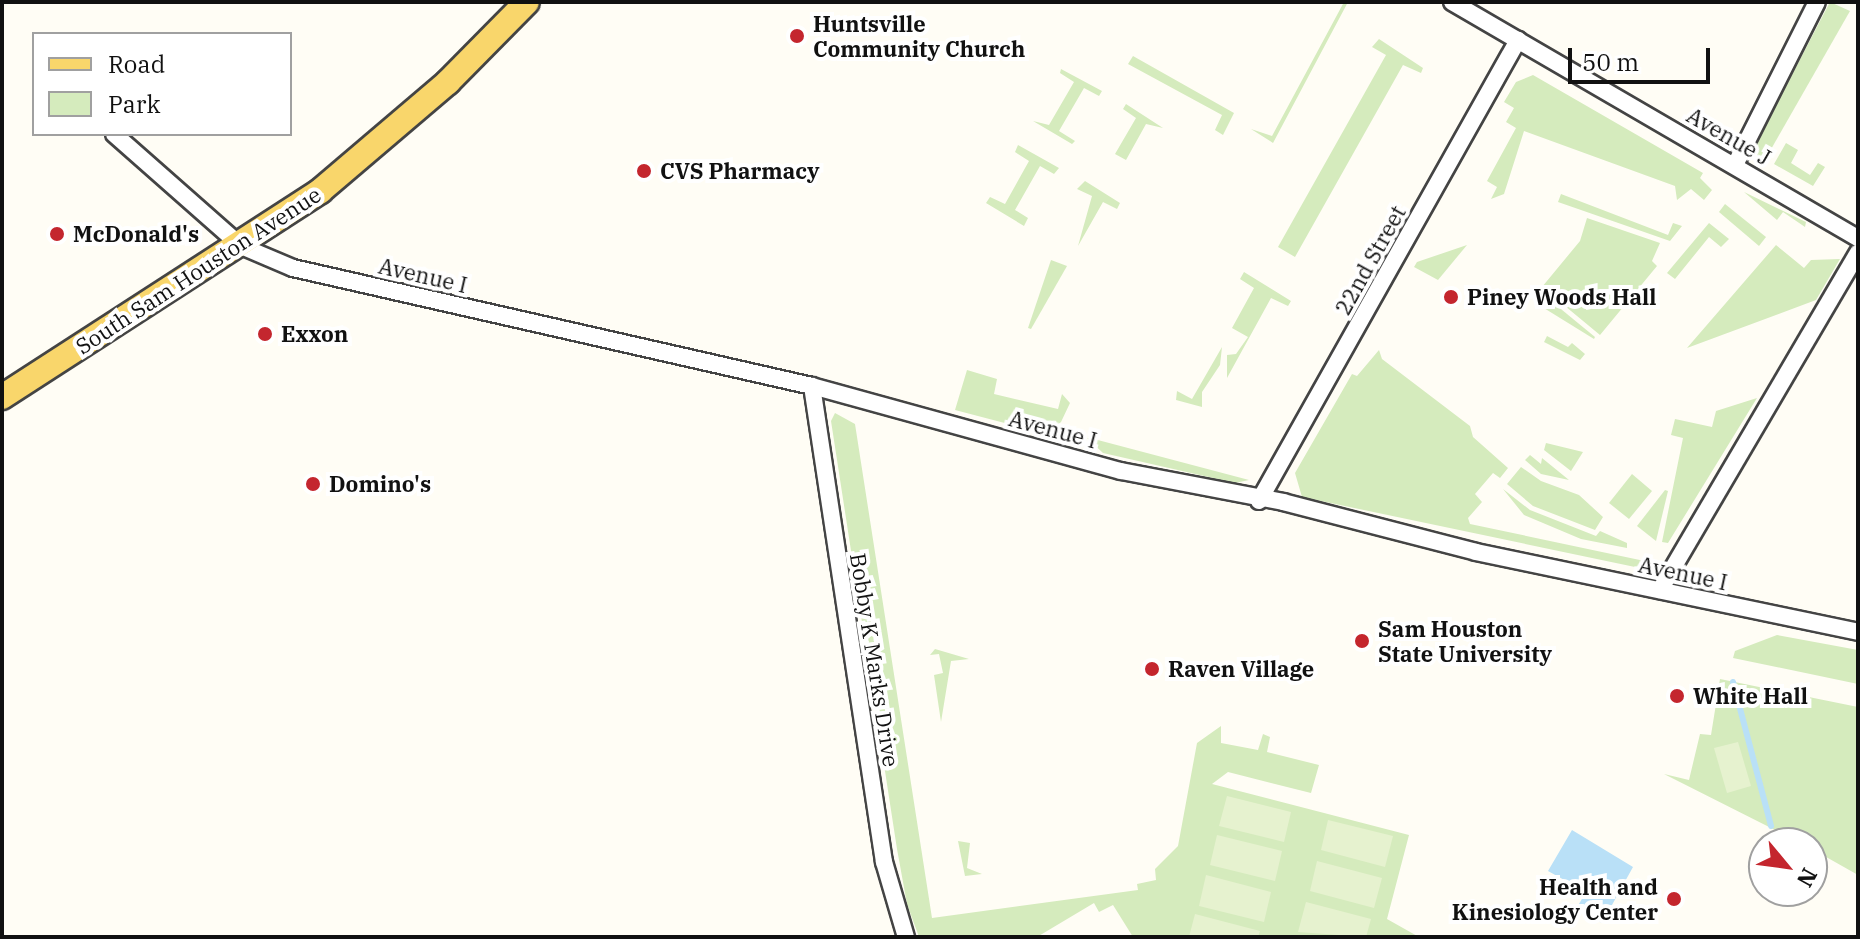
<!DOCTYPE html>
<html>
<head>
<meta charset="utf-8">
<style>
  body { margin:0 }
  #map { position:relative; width:1860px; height:939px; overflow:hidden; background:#fffdf5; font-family:"IBM Plex Serif",serif }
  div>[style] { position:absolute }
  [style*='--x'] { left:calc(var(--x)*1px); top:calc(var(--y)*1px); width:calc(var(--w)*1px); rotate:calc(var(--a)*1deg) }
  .green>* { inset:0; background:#d5ebbd }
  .pitch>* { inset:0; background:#e6f2cf }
  .water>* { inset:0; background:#b9e0f7 }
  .stream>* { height:6px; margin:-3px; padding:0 3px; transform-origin:3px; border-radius:3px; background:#b9e0f7 }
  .roads { filter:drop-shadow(2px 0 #444) drop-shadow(-2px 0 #444) drop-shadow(0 2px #444) drop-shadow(0 -2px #444) }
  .minor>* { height:16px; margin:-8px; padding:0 8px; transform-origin:8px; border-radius:8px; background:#fff }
  .primary>* { height:24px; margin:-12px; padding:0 12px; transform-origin:12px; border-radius:12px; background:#f9d66b }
  .dots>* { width:22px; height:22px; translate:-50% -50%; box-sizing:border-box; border:4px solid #fff; border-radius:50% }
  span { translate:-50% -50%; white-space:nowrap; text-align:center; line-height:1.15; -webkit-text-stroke:8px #fff; paint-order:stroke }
  .poi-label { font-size:22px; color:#111; font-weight:700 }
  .left { translate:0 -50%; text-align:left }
  .right { translate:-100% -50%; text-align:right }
  .street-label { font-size:22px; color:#111 }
  .frame { position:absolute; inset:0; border:4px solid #111; pointer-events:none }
  .legend { position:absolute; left:32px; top:32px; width:260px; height:104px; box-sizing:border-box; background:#fff; border:2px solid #a0a0a0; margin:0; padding:10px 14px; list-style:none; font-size:24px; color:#111 }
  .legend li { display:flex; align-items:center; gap:16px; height:40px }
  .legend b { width:40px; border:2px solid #a0a0a0 }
  .north { position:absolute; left:1748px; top:827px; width:80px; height:80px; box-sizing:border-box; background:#fff; border:2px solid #a0a0a0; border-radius:50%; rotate:119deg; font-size:22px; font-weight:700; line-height:32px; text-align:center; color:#111 }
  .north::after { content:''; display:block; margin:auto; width:28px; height:36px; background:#c4262e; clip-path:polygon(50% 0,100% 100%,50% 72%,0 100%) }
  .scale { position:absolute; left:1568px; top:48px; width:142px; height:36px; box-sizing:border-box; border:4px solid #111; border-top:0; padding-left:10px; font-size:24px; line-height:28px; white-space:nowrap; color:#111; -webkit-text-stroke:6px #fff; paint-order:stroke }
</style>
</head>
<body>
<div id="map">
  <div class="green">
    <i style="clip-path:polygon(1344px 2px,1348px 2px,1273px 143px,1251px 129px,1272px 136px)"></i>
    <i style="clip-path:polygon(1830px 2px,1850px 11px,1766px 158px,1750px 155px)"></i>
    <i style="clip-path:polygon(1379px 39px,1423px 68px,1421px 73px,1403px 65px,1295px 257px,1278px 247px,1386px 55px,1372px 47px)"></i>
    <i style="clip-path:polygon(1133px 56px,1234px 113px,1223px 135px,1215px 130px,1222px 115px,1128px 64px)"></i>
    <i style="clip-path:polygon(1061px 69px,1102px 91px,1099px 96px,1084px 88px,1059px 131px,1075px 141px,1072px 144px,1033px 121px,1049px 125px,1074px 82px,1060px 73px)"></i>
    <i style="clip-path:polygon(1533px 75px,1703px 173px,1700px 178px,1712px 190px,1704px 200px,1691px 189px,1677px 200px,1675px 186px,1524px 131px,1504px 194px,1491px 199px,1497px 187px,1487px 181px,1516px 128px,1506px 122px,1514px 108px,1504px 102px,1516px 82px)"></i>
    <i style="clip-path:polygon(1126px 104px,1163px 128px,1146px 124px,1126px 160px,1115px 154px,1136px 118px,1123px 109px)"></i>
    <i style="clip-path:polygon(1786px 143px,1798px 150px,1791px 163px,1810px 175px,1818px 163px,1825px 167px,1813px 186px,1774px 164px)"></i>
    <i style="clip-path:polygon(1018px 145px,1059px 168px,1054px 174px,1040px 166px,1015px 210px,1028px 218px,1024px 226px,986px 203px,990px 197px,1005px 204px,1029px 161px,1015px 152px)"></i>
    <i style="clip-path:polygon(1085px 181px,1120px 203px,1117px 209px,1103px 202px,1078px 246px,1092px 196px,1077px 189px)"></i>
    <i style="clip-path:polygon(1744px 192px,1806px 222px,1805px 227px,1783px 212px,1777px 220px)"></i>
    <i style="clip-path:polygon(1561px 194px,1668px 235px,1673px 223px,1682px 226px,1670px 241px,1558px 202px)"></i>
    <i style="clip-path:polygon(1725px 204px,1766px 237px,1759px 246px,1719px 212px)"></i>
    <i style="clip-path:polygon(1587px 218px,1660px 243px,1652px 261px,1657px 266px,1600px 335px,1542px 287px,1580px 241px)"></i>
    <i style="clip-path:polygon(1709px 223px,1729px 239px,1721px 247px,1709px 237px,1675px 279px,1667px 273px)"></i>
    <i style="clip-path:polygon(1467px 245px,1438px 280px,1414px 267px,1417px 262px)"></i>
    <i style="clip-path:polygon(1776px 245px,1804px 268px,1811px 260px,1840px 259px,1816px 300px,1687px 348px)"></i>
    <i style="clip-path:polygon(1051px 260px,1067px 266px,1031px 329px,1028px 328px)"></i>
    <i style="clip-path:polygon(1244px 272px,1291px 301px,1288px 306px,1271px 298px,1227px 378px,1227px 355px,1236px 354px,1248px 337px,1232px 328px,1254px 288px,1240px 279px)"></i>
    <i style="clip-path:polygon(1539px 291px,1595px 337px,1594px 339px,1539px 305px,1535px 296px)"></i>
    <i style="clip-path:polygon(1547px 336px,1568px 347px,1572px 343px,1585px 354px,1580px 360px,1544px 342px)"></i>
    <i style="clip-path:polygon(1222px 347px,1220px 365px,1202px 392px,1202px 407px,1176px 400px,1177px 391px,1192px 399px)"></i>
    <i style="clip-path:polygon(1379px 350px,1382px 359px,1470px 426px,1473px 437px,1508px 468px,1500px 478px,1493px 473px,1475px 494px,1482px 502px,1468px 518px,1470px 524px,1654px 563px,1635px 567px,1302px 497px,1295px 473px,1352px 374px,1357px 376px)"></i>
    <i style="clip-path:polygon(967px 370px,997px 379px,994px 394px,1058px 409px,1062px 394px,1070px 403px,1061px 422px,1046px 434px,955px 410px)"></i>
    <i style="clip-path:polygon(1757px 398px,1668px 543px,1662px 542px,1683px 438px,1671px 435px,1675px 419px,1712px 427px,1716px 411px)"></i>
    <i style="clip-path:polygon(835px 413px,855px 424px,932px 918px,1138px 890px,1137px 884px,1156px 880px,1155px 869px,1178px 846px,1197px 743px,1221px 726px,1221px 743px,1258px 750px,1263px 734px,1270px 737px,1267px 752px,1319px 765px,1311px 793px,1228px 772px,1212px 784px,1409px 835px,1387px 919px,1419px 937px,1133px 937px,1113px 905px,1099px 912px,1094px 903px,1037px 937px,919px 937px,907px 904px,897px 849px,831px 421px)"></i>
    <i style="clip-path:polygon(1087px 438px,1094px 439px,1249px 480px,1235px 483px,1103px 453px)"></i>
    <i style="clip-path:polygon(1546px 443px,1583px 452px,1571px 471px,1544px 450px)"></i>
    <i style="clip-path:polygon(1530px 455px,1541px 464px,1542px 458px,1569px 480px,1541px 474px,1525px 460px)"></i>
    <i style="clip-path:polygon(1521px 467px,1541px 481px,1579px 495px,1603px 517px,1595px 530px,1533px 506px,1507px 484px)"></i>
    <i style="clip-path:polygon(1632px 474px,1652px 491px,1629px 519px,1609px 503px)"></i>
    <i style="clip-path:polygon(1503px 489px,1530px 510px,1596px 536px,1600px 531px,1627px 543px,1627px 548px,1581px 539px,1524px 515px)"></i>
    <i style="clip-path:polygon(1665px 490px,1668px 491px,1656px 541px,1637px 526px)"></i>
    <i style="clip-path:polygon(1777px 635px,1858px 650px,1858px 684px,1733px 658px,1735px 651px)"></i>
    <i style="clip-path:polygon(935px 649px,969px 659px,951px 661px,941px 722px,934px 675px,943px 673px,939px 654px,930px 655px)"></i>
    <i style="clip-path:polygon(1720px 679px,1858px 707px,1858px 875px,1812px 849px,1812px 843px,1801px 843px,1664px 774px,1689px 780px,1700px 734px,1711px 735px)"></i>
    <i style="clip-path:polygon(958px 841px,970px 843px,967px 868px,982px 874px,965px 876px)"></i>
  </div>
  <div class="pitch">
    <i style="clip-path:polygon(1738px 742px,1751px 786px,1727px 793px,1714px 748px)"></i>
    <i style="clip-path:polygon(1227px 796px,1291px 812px,1284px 842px,1219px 826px)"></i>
    <i style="clip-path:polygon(1328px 820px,1393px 836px,1385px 867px,1321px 850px)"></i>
    <i style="clip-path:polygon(1217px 835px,1282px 851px,1275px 881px,1210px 865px)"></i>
    <i style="clip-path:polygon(1317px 861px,1382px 878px,1374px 908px,1310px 891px)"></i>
    <i style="clip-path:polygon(1206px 875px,1271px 892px,1264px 922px,1199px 906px)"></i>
    <i style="clip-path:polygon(1306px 902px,1371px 919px,1366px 937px,1298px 932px)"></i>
    <i style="clip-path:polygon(1195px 914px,1260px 931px,1258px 937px,1189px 937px)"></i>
  </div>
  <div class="water">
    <i style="clip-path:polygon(1572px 830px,1633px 867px,1602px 923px,1576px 909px,1586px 892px,1548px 871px)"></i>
  </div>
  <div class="stream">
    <i style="--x:1733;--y:682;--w:149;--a:75.2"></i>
  </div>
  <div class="roads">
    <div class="minor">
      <i style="--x:1452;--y:2;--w:470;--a:30.2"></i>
      <i style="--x:114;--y:134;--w:169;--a:41.4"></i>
      <i style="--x:241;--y:246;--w:56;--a:22.9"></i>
      <i style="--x:293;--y:268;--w:532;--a:12.81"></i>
      <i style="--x:812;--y:386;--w:320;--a:15.4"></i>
      <i style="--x:1121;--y:471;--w:165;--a:10.8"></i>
      <i style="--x:1283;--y:502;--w:199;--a:14.5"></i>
      <i style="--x:1476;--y:552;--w:390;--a:11.8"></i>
      <i style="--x:1735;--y:165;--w:182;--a:-63.3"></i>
      <i style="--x:812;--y:386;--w:481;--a:81.4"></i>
      <i style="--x:884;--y:862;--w:78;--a:73.7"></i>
      <i style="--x:1259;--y:501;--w:529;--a:-60.67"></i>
      <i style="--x:1660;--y:590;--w:391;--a:-59.6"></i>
    </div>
    <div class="primary">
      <i style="--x:2;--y:397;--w:379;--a:-32.9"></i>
      <i style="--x:320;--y:191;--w:168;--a:-40.4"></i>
      <i style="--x:448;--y:82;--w:112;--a:-45.4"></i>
    </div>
  </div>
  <div class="dots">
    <i style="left:797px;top:36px;background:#c4262e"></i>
    <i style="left:644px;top:171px;background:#c4262e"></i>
    <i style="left:57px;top:234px;background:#c4262e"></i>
    <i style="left:1451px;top:297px;background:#c4262e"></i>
    <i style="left:265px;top:334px;background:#c4262e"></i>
    <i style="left:313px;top:484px;background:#c4262e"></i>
    <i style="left:1362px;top:641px;background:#c4262e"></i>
    <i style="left:1152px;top:669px;background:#c4262e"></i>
    <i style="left:1677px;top:696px;background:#c4262e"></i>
    <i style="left:1674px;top:899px;background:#c4262e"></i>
  </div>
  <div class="poi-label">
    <span class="left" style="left:813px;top:36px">Huntsville<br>Community Church</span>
    <span class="left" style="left:660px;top:171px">CVS Pharmacy</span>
    <span class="left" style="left:73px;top:234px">McDonald's</span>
    <span class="left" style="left:1467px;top:297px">Piney Woods Hall</span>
    <span class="left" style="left:281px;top:334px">Exxon</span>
    <span class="left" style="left:329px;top:484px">Domino's</span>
    <span class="left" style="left:1378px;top:641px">Sam Houston<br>State University</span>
    <span class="left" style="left:1168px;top:669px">Raven Village</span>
    <span class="left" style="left:1693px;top:696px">White Hall</span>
    <span class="right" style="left:1658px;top:899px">Health and<br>Kinesiology Center</span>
  </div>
  <div class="street-label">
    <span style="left:1729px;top:136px;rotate:30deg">Avenue J</span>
    <span style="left:1370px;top:260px;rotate:-61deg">22nd Street</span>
    <span style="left:198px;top:270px;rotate:-33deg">South Sam Houston Avenue</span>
    <span style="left:423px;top:275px;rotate:13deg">Avenue I</span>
    <span style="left:1053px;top:429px;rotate:15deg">Avenue I</span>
    <span style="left:1683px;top:573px;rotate:12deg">Avenue I</span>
    <span style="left:875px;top:660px;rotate:81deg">Bobby K Marks Drive</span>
  </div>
  <div class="frame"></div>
  <ul class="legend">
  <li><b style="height:10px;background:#f9d66b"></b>Road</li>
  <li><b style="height:22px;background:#d5ebbd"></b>Park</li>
  </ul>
  <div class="north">N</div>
  <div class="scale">50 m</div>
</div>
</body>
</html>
